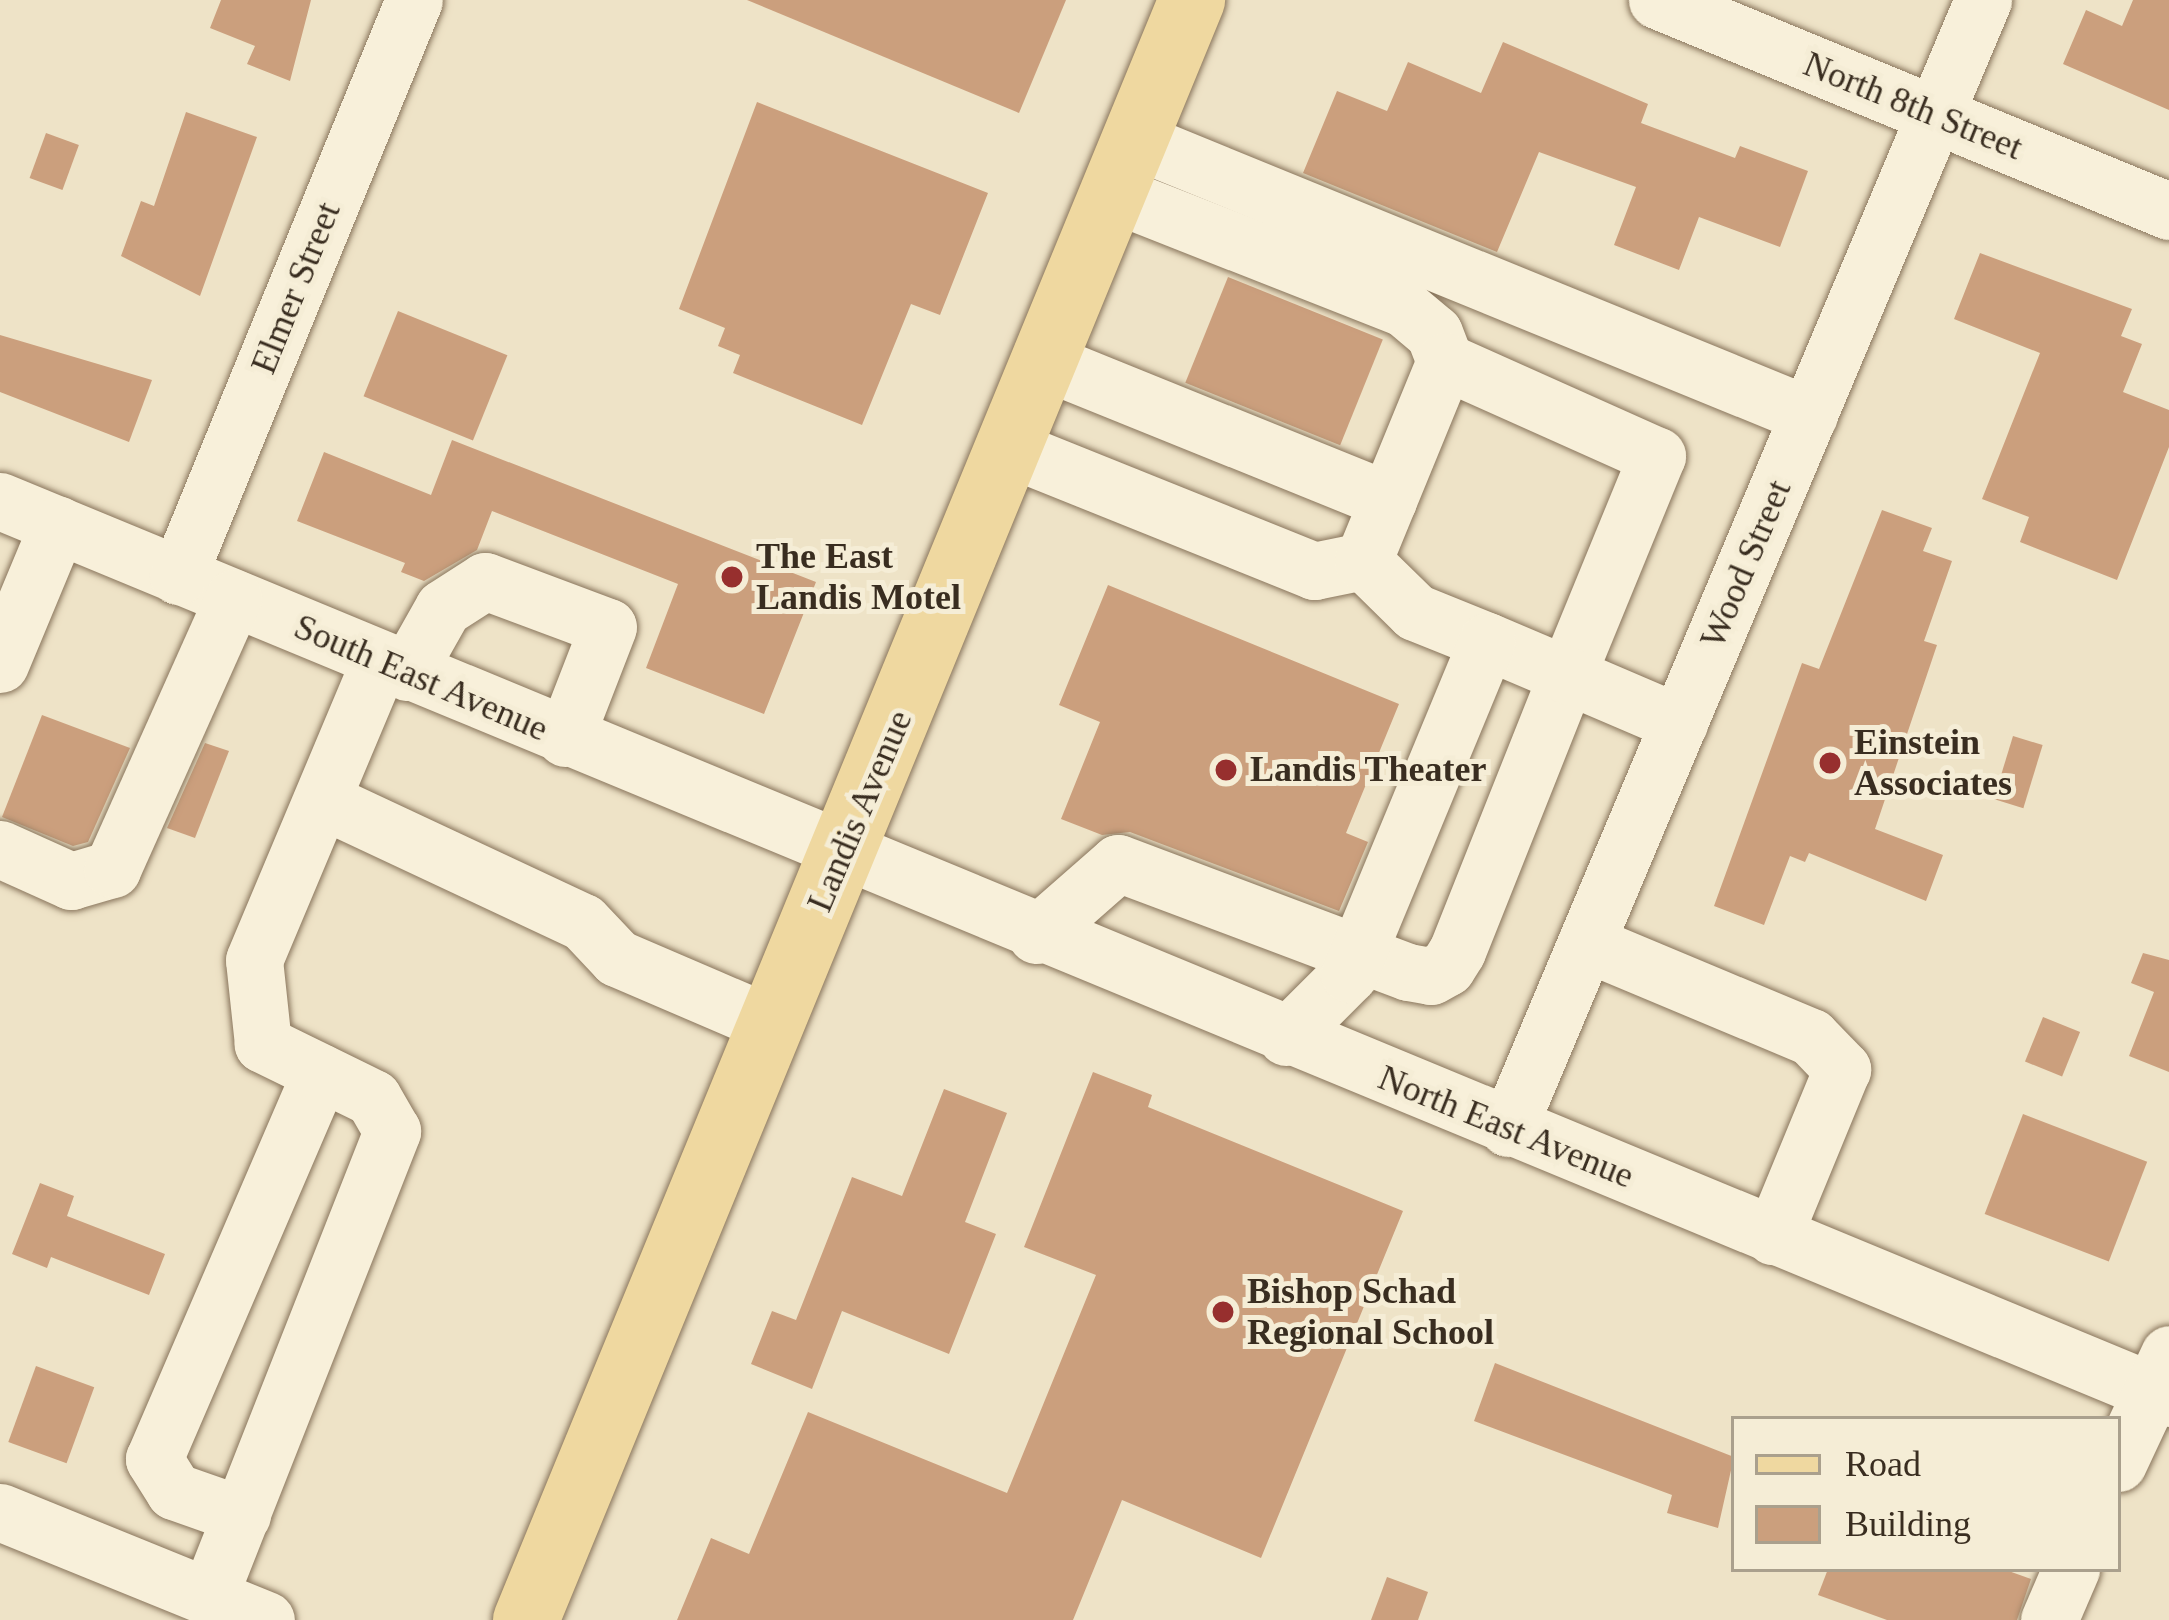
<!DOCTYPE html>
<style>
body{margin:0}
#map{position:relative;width:2169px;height:1620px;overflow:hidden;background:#eee3c7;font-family:"Times New Roman",serif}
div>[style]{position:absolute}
.building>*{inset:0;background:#cb9f7d;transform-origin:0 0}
.roads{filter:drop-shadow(0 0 3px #89755c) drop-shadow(0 0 3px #89755c)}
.minor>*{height:57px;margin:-28.5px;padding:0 28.5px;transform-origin:28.5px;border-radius:28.5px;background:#f8f0da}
.major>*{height:66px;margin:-33px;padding:0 33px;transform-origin:33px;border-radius:33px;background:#efd8a0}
.dots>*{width:33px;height:33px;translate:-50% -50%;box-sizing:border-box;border:6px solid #f5edd6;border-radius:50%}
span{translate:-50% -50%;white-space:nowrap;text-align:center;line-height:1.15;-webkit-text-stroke:10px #f5edd6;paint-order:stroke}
.street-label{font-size:36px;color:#392d20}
.poi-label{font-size:36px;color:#392d20;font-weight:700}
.left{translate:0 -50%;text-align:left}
.legend{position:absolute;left:1731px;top:1416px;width:390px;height:156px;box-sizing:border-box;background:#f5edd6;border:3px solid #aaa08d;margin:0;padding:15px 21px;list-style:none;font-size:36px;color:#392d20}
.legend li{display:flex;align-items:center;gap:24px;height:60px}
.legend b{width:60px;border:3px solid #aaa08d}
</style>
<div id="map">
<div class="building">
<i style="clip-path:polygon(221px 0,311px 0,290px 81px,247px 64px,255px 46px,210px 28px)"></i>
<i style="clip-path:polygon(747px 0,1066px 0,1019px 113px)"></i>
<i style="clip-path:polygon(2133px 0,2169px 0,2169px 110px,2063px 64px,2086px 10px,2122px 26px)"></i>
<i style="clip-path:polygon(1503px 42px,1648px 104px,1641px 123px,1735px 158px,1740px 146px,1808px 171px,1780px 247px,1699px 217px,1679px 270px,1614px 245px,1636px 187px,1539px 152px,1497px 252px,1303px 173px,1337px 91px,1387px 111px,1408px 62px,1481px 93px)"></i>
<i style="clip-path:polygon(757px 102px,988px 193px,940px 315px,911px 304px,862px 425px,733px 373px,740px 355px,718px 346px,725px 328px,679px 309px)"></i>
<i style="clip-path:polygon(186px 112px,257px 137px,200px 296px,121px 256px,141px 201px,154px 206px)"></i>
<i style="left:46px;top:133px;width:35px;height:48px;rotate:20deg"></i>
<i style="clip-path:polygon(1980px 253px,2132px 309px,2121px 336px,2142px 344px,2123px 392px,2169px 410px,2169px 447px,2117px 580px,2020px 542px,2029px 517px,1982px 499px,2040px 353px,1954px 319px)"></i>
<i style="left:1228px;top:277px;width:167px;height:114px;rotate:22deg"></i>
<i style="left:398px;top:311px;width:118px;height:92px;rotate:22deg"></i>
<i style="clip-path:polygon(0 335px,152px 380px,129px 442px,0 392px)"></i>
<i style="clip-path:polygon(452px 440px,816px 582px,764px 714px,646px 668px,678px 584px,492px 511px,477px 550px,424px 581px,401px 572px,405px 563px,297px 521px,324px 452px,431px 495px)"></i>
<i style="clip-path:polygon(1882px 510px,1932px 528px,1923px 551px,1952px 561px,1924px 641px,1937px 645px,1875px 829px,1943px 855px,1926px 901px,1809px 853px,1805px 862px,1790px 856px,1764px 925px,1714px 906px,1802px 663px,1819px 669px)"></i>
<i style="clip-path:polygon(1108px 585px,1399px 704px,1346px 833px,1368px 842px,1339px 911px,1130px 832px,1102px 835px,1061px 819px,1100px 722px,1059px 705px)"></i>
<i style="clip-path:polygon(42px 715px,130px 748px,88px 842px,73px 846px,2px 817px)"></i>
<i style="left:2013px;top:736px;width:31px;height:66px;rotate:17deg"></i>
<i style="clip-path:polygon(205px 743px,229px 751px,195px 838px,167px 828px)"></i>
<i style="clip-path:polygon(2143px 953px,2169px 960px,2169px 1072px,2129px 1056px,2154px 992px,2131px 983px)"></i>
<i style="left:2043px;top:1017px;width:40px;height:48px;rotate:22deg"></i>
<i style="clip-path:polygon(1093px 1072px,1152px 1095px,1148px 1107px,1403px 1211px,1261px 1558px,1122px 1500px,1073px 1620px,677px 1620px,711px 1538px,749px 1554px,808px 1412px,1007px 1493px,1096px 1275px,1024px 1247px)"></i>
<i style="clip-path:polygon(944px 1089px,1007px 1113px,965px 1222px,996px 1234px,949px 1354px,842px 1311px,812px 1389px,751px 1364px,772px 1311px,796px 1320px,852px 1177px,902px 1196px)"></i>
<i style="left:2023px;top:1114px;width:133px;height:107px;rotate:21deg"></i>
<i style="clip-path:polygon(40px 1183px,74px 1196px,67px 1216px,165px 1254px,149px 1295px,51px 1257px,47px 1268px,12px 1254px)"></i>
<i style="clip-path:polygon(1495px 1363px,1734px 1457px,1718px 1528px,1667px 1513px,1672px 1495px,1474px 1421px)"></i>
<i style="left:36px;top:1366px;width:62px;height:81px;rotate:20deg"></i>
<i style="clip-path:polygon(1828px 1569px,2003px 1569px,2031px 1579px,2017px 1620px,1887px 1620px,1818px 1595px)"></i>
<i style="clip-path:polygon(1387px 1577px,1428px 1592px,1418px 1620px,1371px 1620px)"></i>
</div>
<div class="roads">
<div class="minor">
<i style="left:1657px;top:0;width:554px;rotate:22.4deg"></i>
<i style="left:1135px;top:140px;width:728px;rotate:22.2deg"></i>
<i style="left:1114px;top:194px;width:312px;rotate:21.5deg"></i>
<i style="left:1404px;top:308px;width:39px;rotate:40deg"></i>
<i style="left:1434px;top:333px;width:30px;rotate:69deg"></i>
<i style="left:1046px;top:362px;width:369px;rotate:22deg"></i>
<i style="left:1011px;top:449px;width:327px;rotate:21.9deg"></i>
<i style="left:1314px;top:571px;width:50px;rotate:-11.5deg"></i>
<i style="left:0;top:501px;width:2347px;rotate:22.47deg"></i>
<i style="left:178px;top:576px;width:622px;rotate:-67.72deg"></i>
<i style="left:0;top:664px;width:151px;rotate:-67.4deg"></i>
<i style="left:407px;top:672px;width:73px;rotate:-60.6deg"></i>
<i style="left:443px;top:608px;width:50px;rotate:-32.7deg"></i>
<i style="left:485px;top:581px;width:131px;rotate:20.5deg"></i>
<i style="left:608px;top:627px;width:119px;rotate:111.2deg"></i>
<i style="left:322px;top:800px;width:288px;rotate:25.1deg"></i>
<i style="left:583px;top:922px;width:50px;rotate:46.6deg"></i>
<i style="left:617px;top:958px;width:168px;rotate:23.2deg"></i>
<i style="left:0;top:849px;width:78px;rotate:24.3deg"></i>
<i style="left:71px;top:881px;width:43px;rotate:-16.3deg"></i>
<i style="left:112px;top:869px;width:297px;rotate:-65.9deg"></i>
<i style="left:1036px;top:935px;width:109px;rotate:-41.3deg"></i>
<i style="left:1118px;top:863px;width:310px;rotate:20.6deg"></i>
<i style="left:1408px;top:972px;width:23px;rotate:10deg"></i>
<i style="left:1431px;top:976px;width:18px;rotate:-29deg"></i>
<i style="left:1447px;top:967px;width:19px;rotate:-58deg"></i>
<i style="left:1457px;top:951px;width:297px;rotate:-68.3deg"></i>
<i style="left:1567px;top:675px;width:237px;rotate:-67.7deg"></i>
<i style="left:1657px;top:456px;width:232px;rotate:-155.9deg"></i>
<i style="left:1445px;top:361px;width:216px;rotate:112.3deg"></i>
<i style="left:1363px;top:561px;width:73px;rotate:44.4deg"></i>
<i style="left:1415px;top:612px;width:78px;rotate:21.9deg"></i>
<i style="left:1487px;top:641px;width:87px;rotate:23deg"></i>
<i style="left:1567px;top:675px;width:122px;rotate:23.2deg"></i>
<i style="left:1586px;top:943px;width:244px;rotate:22.7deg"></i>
<i style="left:1811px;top:1037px;width:45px;rotate:45.9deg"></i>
<i style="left:1842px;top:1069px;width:181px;rotate:112.4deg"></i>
<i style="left:1286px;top:1037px;width:89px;rotate:-45deg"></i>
<i style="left:1349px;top:974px;width:360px;rotate:-67.5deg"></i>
<i style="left:1508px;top:1128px;width:1224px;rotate:-67.16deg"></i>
<i style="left:2118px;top:1463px;width:120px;rotate:-64.9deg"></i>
<i style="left:0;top:1512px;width:287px;rotate:22.1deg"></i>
<i style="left:242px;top:1515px;width:72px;rotate:-160.6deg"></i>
<i style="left:174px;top:1491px;width:38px;rotate:-122deg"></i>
<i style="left:154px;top:1459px;width:421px;rotate:-66.7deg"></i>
<i style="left:209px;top:1596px;width:500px;rotate:-68.5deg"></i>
<i style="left:392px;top:1131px;width:38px;rotate:-120deg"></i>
<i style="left:373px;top:1098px;width:123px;rotate:-153.9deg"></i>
<i style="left:263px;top:1044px;width:84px;rotate:-96.1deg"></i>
<i style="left:254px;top:960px;width:325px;rotate:-67.2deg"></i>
<i style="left:2049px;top:1620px;width:56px;rotate:-66.7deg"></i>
</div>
<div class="major">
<i style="left:526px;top:1620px;width:1752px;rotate:-67.65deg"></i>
</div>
</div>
<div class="dots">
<i style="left:732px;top:577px;background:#972f2e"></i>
<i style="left:1830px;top:763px;background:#972f2e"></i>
<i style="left:1226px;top:770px;background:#972f2e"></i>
<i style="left:1223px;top:1312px;background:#972f2e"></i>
</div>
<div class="street-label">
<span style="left:1913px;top:106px;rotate:22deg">North 8th Street</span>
<span style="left:296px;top:288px;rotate:-68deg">Elmer Street</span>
<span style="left:1746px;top:564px;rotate:-67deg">Wood Street</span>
<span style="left:421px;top:678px;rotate:23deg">South East Avenue</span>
<span style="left:860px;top:811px;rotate:-67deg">Landis Avenue</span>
<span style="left:1506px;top:1127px;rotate:22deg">North East Avenue</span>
</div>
<div class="poi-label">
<span class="left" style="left:756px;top:577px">The East<br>Landis Motel</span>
<span class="left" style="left:1854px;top:763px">Einstein<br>Associates</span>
<span class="left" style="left:1250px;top:770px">Landis Theater</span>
<span class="left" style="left:1247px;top:1312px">Bishop Schad<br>Regional School</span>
</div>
<ul class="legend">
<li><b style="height:15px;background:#efd8a0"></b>Road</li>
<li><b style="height:33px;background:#cb9f7d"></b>Building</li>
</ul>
</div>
